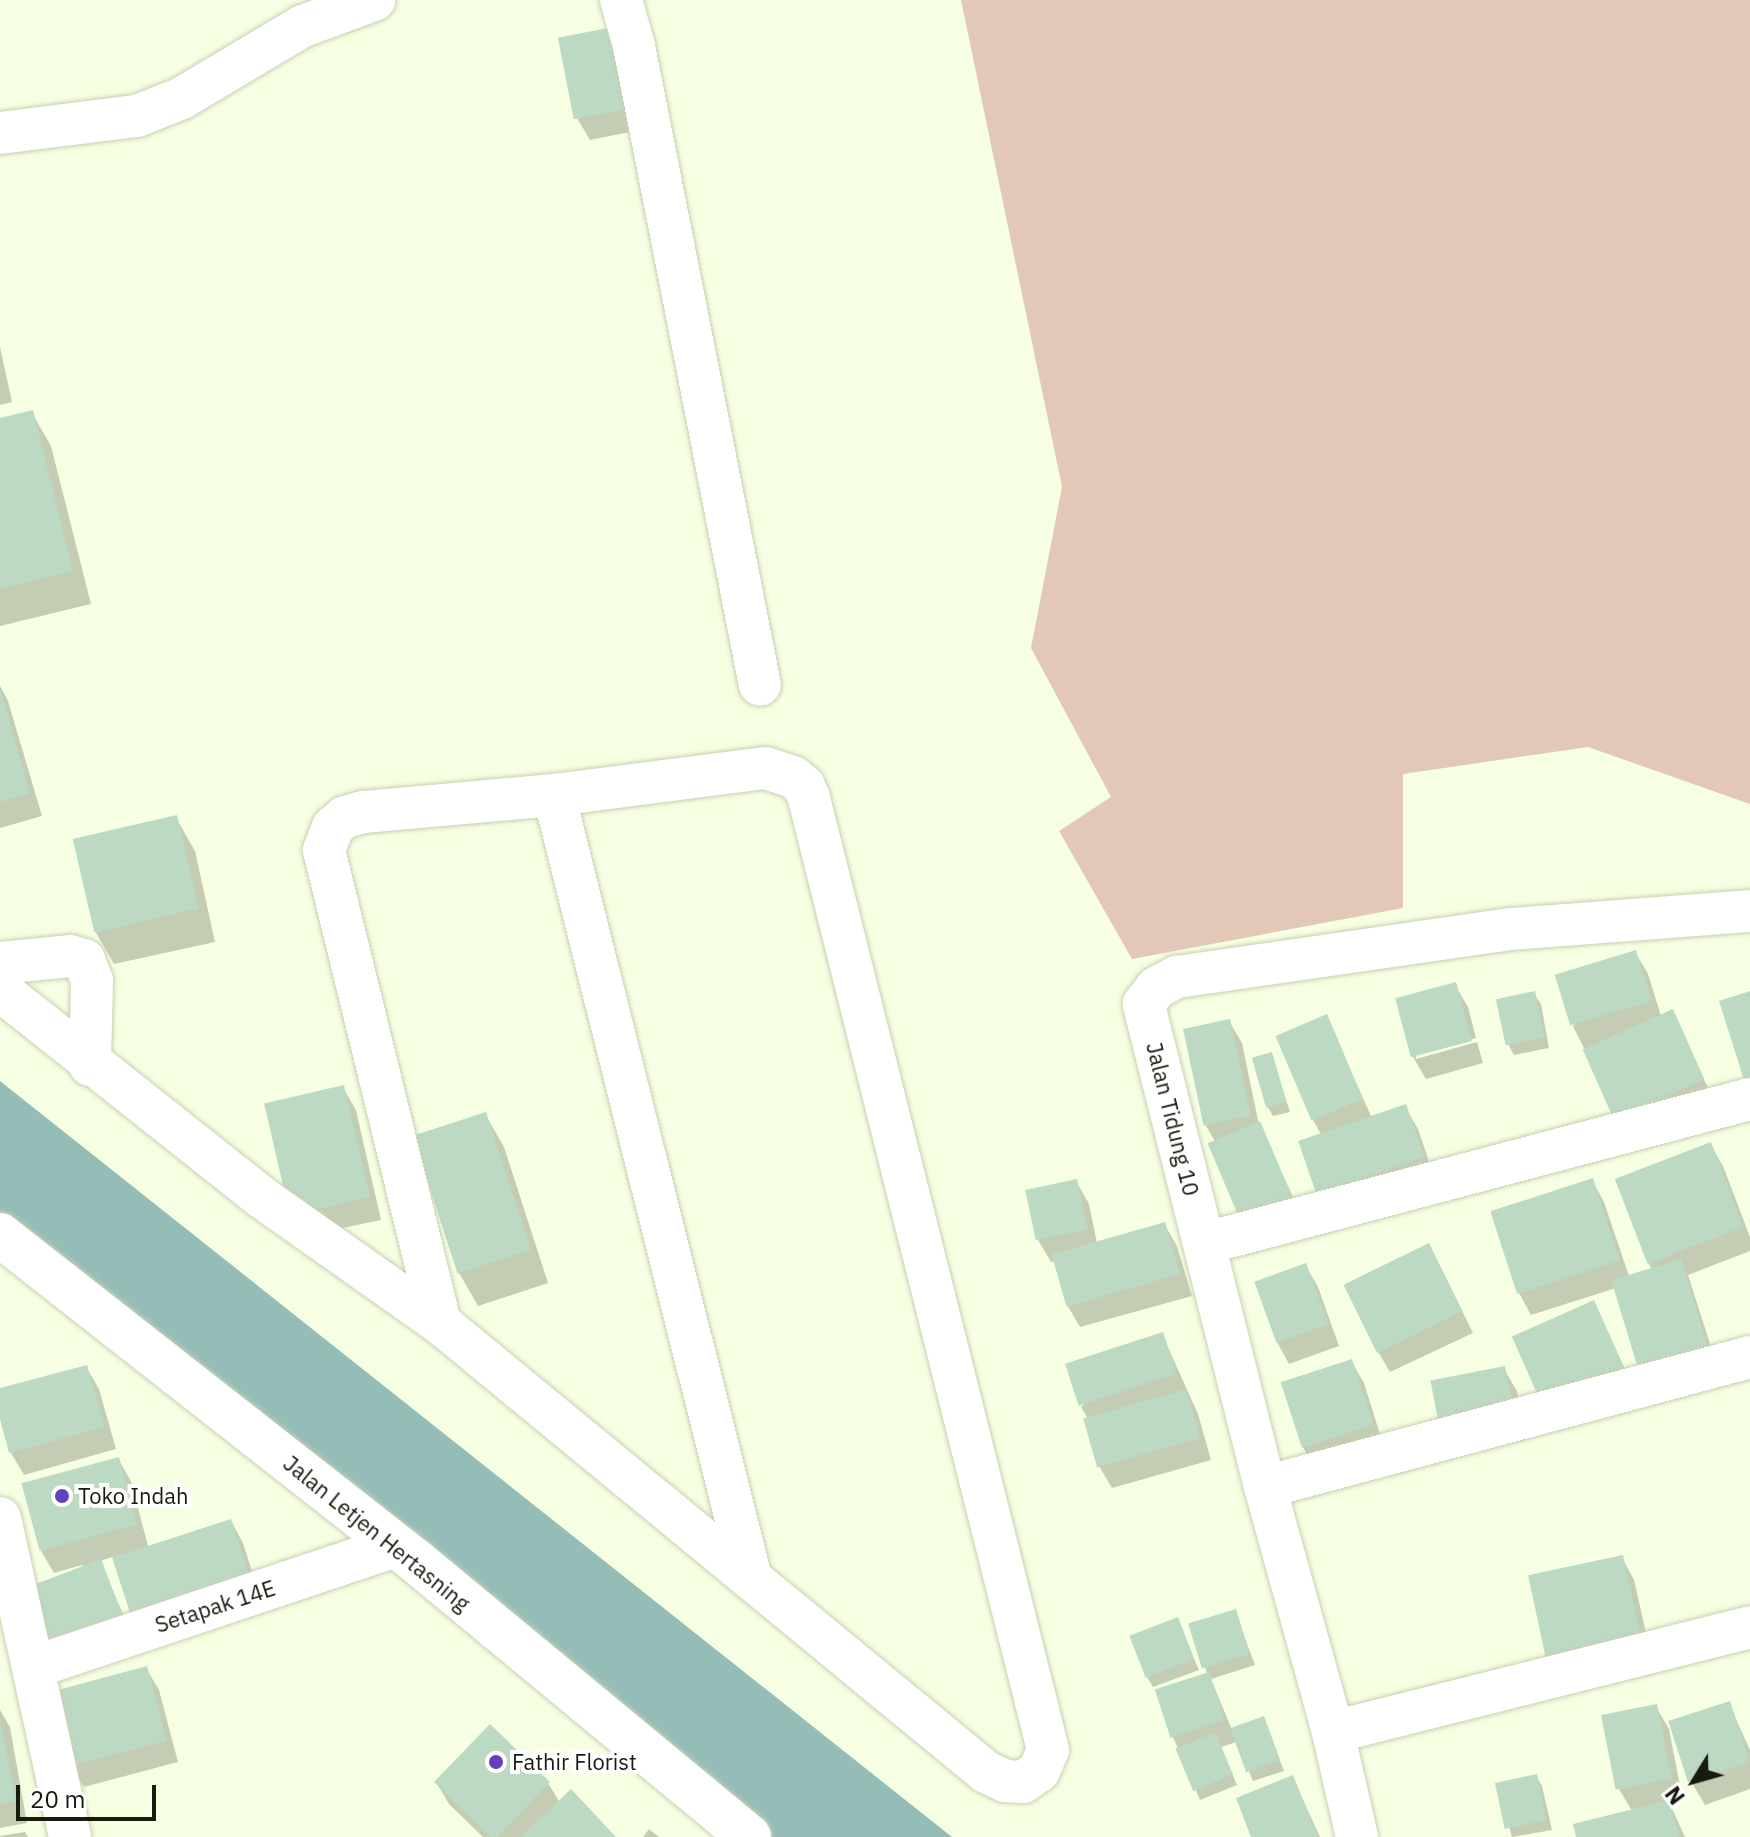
<!DOCTYPE html>
<style>
body{margin:0}
#map{position:relative;width:1750px;height:1837px;overflow:hidden;background:#f6ffe1;font-family:"IBM Plex Sans",sans-serif}
div>[style]{position:absolute}
.green>*{inset:0;background:#e3c8b8}
.water>*{inset:0;background:#95bdb8}
.shadow>*{inset:0;background:#0003}
.building>*{inset:0;background:#bcd9c4;transform-origin:0 0}
.roads{filter:drop-shadow(0 0 2px #c8d0b4) drop-shadow(0 0 2px #c8d0b4)}
.minor>*{height:42px;margin:-21px;padding:0 21px;transform-origin:21px;border-radius:21px;background:#fff}
.tertiary>*{height:44px;margin:-22px;padding:0 22px;transform-origin:22px;border-radius:22px;background:#fff}
.dots>*{width:22px;height:22px;translate:-50% -50%;box-sizing:border-box;border:4px solid #fff;border-radius:50%}
span{translate:-50% -50%;white-space:nowrap;text-align:center;line-height:1.15;-webkit-text-stroke:8px #fff;paint-order:stroke}
.street-label{font-size:22px;color:#171a0f}
.poi-label{font-size:22px;color:#171a0f}
.left{translate:0 -50%;text-align:left}
.north{position:absolute;left:1654px;top:1741px;width:80px;height:80px;-webkit-text-stroke:6px #fff;paint-order:stroke;rotate:233deg;font-size:22px;font-weight:700;line-height:32px;text-align:center;color:#171a0f}
.north::after{content:'';display:block;margin:auto;width:28px;height:36px;background:#171a0f;clip-path:polygon(50% 0,100% 100%,50% 72%,0 100%)}
.scale{position:absolute;left:16px;top:1785px;width:140px;height:36px;box-sizing:border-box;border:4px solid #171a0f;border-top:0;padding-left:10px;font-size:24px;line-height:28px;white-space:nowrap;color:#171a0f;-webkit-text-stroke:6px #fff;paint-order:stroke}
</style>
<div id="map">
<div class="green">
<i style="clip-path:polygon(961px 0,1750px 0,1750px 804px,1588px 747px,1403px 774px,1403px 908px,1132px 959px,1059px 831px,1111px 797px,1031px 648px,1062px 487px)"></i>
</div>
<div class="water">
<i style="clip-path:polygon(0 1081px,952px 1837px,766px 1837px,0 1225px)"></i>
</div>
<div class="shadow">
<i style="clip-path:polygon(607px 31px,620px 53px,635px 131px,590px 140px,577px 118px)"></i>
<i style="clip-path:polygon(0 347px,12px 402px,0 405px)"></i>
<i style="clip-path:polygon(32px 413px,51px 446px,91px 604px,0 626px,0 420px)"></i>
<i style="clip-path:polygon(0 686px,8px 701px,42px 816px,0 828px)"></i>
<i style="clip-path:polygon(176px 818px,195px 851px,215px 942px,114px 964px,95px 931px)"></i>
<i style="clip-path:polygon(1635px 952px,1648px 974px,1661px 1016px,1672px 1011px,1715px 1103px,1629px 1140px,1573px 1026px)"></i>
<i style="clip-path:polygon(1455px 985px,1468px 1007px,1476px 1038px,1416px 1055px,1416px 1059px,1477px 1042px,1483px 1063px,1426px 1079px,1413px 1057px)"></i>
<i style="clip-path:polygon(1534px 994px,1541px 1004px,1549px 1048px,1514px 1055px,1508px 1044px)"></i>
<i style="clip-path:polygon(1326px 1017px,1372px 1118px,1405px 1107px,1418px 1129px,1435px 1179px,1332px 1215px,1322px 1136px,1313px 1120px)"></i>
<i style="clip-path:polygon(1229px 1021px,1242px 1043px,1259px 1125px,1304px 1220px,1216px 1143px,1206px 1126px,1186px 1031px)"></i>
<i style="clip-path:polygon(1271px 1054px,1290px 1112px,1273px 1116px,1267px 1106px)"></i>
<i style="clip-path:polygon(343px 1088px,356px 1110px,381px 1220px,304px 1236px)"></i>
<i style="clip-path:polygon(485px 1114px,504px 1147px,548px 1283px,478px 1306px,459px 1273px)"></i>
<i style="clip-path:polygon(1710px 1144px,1723px 1166px,1750px 1237px,1750px 1251px,1688px 1275px,1719px 1372px,1616px 1288px,1531px 1315px,1519px 1293px,1592px 1180px,1604px 1202px,1629px 1276px,1652px 1269px,1648px 1263px)"></i>
<i style="clip-path:polygon(1076px 1181px,1089px 1204px,1097px 1243px,1164px 1224px,1177px 1246px,1192px 1296px,1080px 1327px,1067px 1305px,1055px 1261px,1051px 1262px,1038px 1240px,1027px 1192px)"></i>
<i style="clip-path:polygon(1305px 1265px,1318px 1287px,1339px 1346px,1289px 1364px,1277px 1342px,1256px 1282px)"></i>
<i style="clip-path:polygon(1441px 1268px,1473px 1333px,1390px 1372px,1377px 1350px)"></i>
<i style="clip-path:polygon(1594px 1303px,1638px 1397px,1559px 1431px,1546px 1409px)"></i>
<i style="clip-path:polygon(1162px 1334px,1198px 1414px,1211px 1460px,1112px 1488px,1099px 1466px,1088px 1419px,1081px 1407px)"></i>
<i style="clip-path:polygon(1351px 1361px,1364px 1383px,1384px 1447px,1315px 1469px,1303px 1447px)"></i>
<i style="clip-path:polygon(86px 1367px,99px 1389px,116px 1449px,24px 1475px,11px 1453px,0 1411px,0 1391px)"></i>
<i style="clip-path:polygon(1504px 1369px,1517px 1391px,1526px 1440px,1455px 1453px)"></i>
<i style="clip-path:polygon(118px 1459px,131px 1481px,148px 1546px,231px 1521px,243px 1543px,261px 1600px,113px 1557px,99px 1561px,134px 1638px,82px 1565px,54px 1573px,41px 1551px)"></i>
<i style="clip-path:polygon(1622px 1558px,1634px 1580px,1655px 1672px,1563px 1692px)"></i>
<i style="clip-path:polygon(1235px 1612px,1255px 1665px,1211px 1679px,1232px 1730px,1264px 1719px,1284px 1771px,1253px 1781px,1237px 1742px,1221px 1747px,1237px 1785px,1200px 1800px,1173px 1737px,1208px 1675px,1205px 1668px)"></i>
<i style="clip-path:polygon(1177px 1619px,1199px 1670px,1153px 1687px,1147px 1677px)"></i>
<i style="clip-path:polygon(146px 1668px,159px 1690px,178px 1762px,84px 1787px,71px 1765px)"></i>
<i style="clip-path:polygon(1729px 1704px,1750px 1750px,1750px 1789px,1705px 1805px,1692px 1783px,1672px 1724px)"></i>
<i style="clip-path:polygon(1656px 1707px,1669px 1729px,1683px 1801px,1670px 1804px,1685px 1837px,1578px 1837px,1632px 1811px,1619px 1789px)"></i>
<i style="clip-path:polygon(0 1710px,10px 1727px,27px 1823px,0 1828px)"></i>
<i style="clip-path:polygon(1536px 1776px,1542px 1786px,1552px 1830px,1512px 1837px,1497px 1784px)"></i>
<i style="clip-path:polygon(1293px 1778px,1320px 1837px,1253px 1837px)"></i>
<i style="clip-path:polygon(436px 1782px,548px 1783px,560px 1803px,613px 1837px,483px 1837px,449px 1804px)"></i>
<i style="clip-path:polygon(649px 1829px,659px 1837px,643px 1837px)"></i>
<i style="clip-path:polygon(25px 1832px,28px 1837px,0 1837px,0 1836px)"></i>
</div>
<div class="building">
<i style="left:608px;top:28px;width:83px;height:51px;rotate:79deg"></i>
<i style="clip-path:polygon(33px 410px,73px 571px,0 589px,0 418px)"></i>
<i style="clip-path:polygon(1px 691px,30px 793px,0 802px,0 692px)"></i>
<i style="left:177px;top:815px;width:96px;height:107px;rotate:77deg"></i>
<i style="left:1636px;top:950px;width:53px;height:85px;rotate:73deg"></i>
<i style="left:1456px;top:982px;width:61px;height:63px;rotate:75deg"></i>
<i style="left:1535px;top:991px;width:47px;height:40px;rotate:78deg"></i>
<i style="clip-path:polygon(1750px 991px,1750px 1079px,1744px 1080px,1719px 1001px)"></i>
<i style="left:1673px;top:1009px;width:77px;height:99px;rotate:66deg"></i>
<i style="left:1327px;top:1014px;width:92px;height:56px;rotate:67deg"></i>
<i style="left:1230px;top:1019px;width:99px;height:48px;rotate:78deg"></i>
<i style="left:1272px;top:1052px;width:52px;height:21px;rotate:74deg"></i>
<i style="left:344px;top:1085px;width:115px;height:82px;rotate:77deg"></i>
<i style="left:1406px;top:1104px;width:56px;height:114px;rotate:71deg"></i>
<i style="left:486px;top:1112px;width:145px;height:77px;rotate:72deg"></i>
<i style="left:1260px;top:1121px;width:84px;height:57px;rotate:67deg"></i>
<i style="left:1711px;top:1142px;width:91px;height:103px;rotate:69deg"></i>
<i style="left:1593px;top:1178px;width:87px;height:108px;rotate:72deg"></i>
<i style="left:1077px;top:1179px;width:51px;height:53px;rotate:78deg"></i>
<i style="left:1165px;top:1222px;width:54px;height:118px;rotate:74deg"></i>
<i style="left:1429px;top:1243px;width:76px;height:95px;rotate:64deg"></i>
<i style="left:1681px;top:1259px;width:95px;height:73px;rotate:73deg"></i>
<i style="left:1306px;top:1263px;width:65px;height:55px;rotate:70deg"></i>
<i style="left:1594px;top:1300px;width:81px;height:90px;rotate:66deg"></i>
<i style="left:1163px;top:1332px;width:44px;height:103px;rotate:72deg"></i>
<i style="left:1352px;top:1359px;width:69px;height:75px;rotate:72deg"></i>
<i style="clip-path:polygon(87px 1365px,105px 1427px,9px 1453px,0 1419px,0 1388px)"></i>
<i style="left:1505px;top:1366px;width:53px;height:76px;rotate:79deg"></i>
<i style="left:1186px;top:1389px;width:51px;height:107px;rotate:74deg"></i>
<i style="left:119px;top:1457px;width:70px;height:101px;rotate:75deg"></i>
<i style="left:231px;top:1519px;width:62px;height:125px;rotate:72deg"></i>
<i style="left:1623px;top:1555px;width:97px;height:97px;rotate:78deg"></i>
<i style="left:101px;top:1559px;width:61px;height:80px;rotate:69deg"></i>
<i style="left:1236px;top:1609px;width:47px;height:50px;rotate:73deg"></i>
<i style="left:1178px;top:1617px;width:45px;height:52px;rotate:69deg"></i>
<i style="left:147px;top:1666px;width:77px;height:102px;rotate:75deg"></i>
<i style="left:1209px;top:1672px;width:51px;height:57px;rotate:72deg"></i>
<i style="left:1730px;top:1701px;width:64px;height:65px;rotate:72deg"></i>
<i style="left:1657px;top:1704px;width:76px;height:57px;rotate:79deg"></i>
<i style="left:1264px;top:1716px;width:47px;height:36px;rotate:70deg"></i>
<i style="clip-path:polygon(0 1721px,16px 1801px,0 1804px)"></i>
<i style="clip-path:polygon(490px 1724px,550px 1782px,497px 1837px,491px 1837px,434px 1782px)"></i>
<i style="left:1215px;top:1732px;width:46px;height:43px;rotate:67deg"></i>
<i style="left:1537px;top:1774px;width:47px;height:43px;rotate:78deg"></i>
<i style="clip-path:polygon(1293px 1775px,1318px 1837px,1251px 1837px,1236px 1798px)"></i>
<i style="clip-path:polygon(571px 1789px,616px 1837px,521px 1837px)"></i>
<i style="clip-path:polygon(1670px 1800px,1679px 1837px,1576px 1837px,1573px 1824px)"></i>
</div>
<div class="roads">
<div class="minor">
<i style="left:621px;top:0;width:48px;rotate:74.2deg"></i>
<i style="left:634px;top:46px;width:651px;rotate:78.85deg"></i>
<i style="left:0;top:133px;width:138px;rotate:-7.1deg"></i>
<i style="left:137px;top:116px;width:48px;rotate:-21.8deg"></i>
<i style="left:182px;top:98px;width:141px;rotate:-30.8deg"></i>
<i style="left:303px;top:26px;width:76px;rotate:-20.1deg"></i>
<i style="left:554px;top:795px;width:808px;rotate:75.89deg"></i>
<i style="left:0;top:963px;width:70px;rotate:-5.7deg"></i>
<i style="left:70px;top:956px;width:15px;rotate:16deg"></i>
<i style="left:84px;top:960px;width:22px;rotate:69deg"></i>
<i style="left:92px;top:981px;width:84px;rotate:91.4deg"></i>
<i style="left:0;top:990px;width:337px;rotate:38.4deg"></i>
<i style="left:264px;top:1199px;width:215px;rotate:35.2deg"></i>
<i style="left:440px;top:1323px;width:707px;rotate:39.43deg"></i>
<i style="left:986px;top:1772px;width:21px;rotate:25deg"></i>
<i style="left:1005px;top:1781px;width:18px;rotate:3deg"></i>
<i style="left:1023px;top:1782px;width:19px;rotate:-35deg"></i>
<i style="left:1039px;top:1771px;width:23px;rotate:-67deg"></i>
<i style="left:1048px;top:1750px;width:49px;rotate:-104deg"></i>
<i style="left:1036px;top:1702px;width:932px;rotate:-104.1deg"></i>
<i style="left:809px;top:798px;width:13px;rotate:-113deg"></i>
<i style="left:804px;top:786px;width:14px;rotate:-141deg"></i>
<i style="left:793px;top:777px;width:29px;rotate:-162deg"></i>
<i style="left:765px;top:768px;width:213px;rotate:172.7deg"></i>
<i style="left:554px;top:795px;width:192px;rotate:174.9deg"></i>
<i style="left:363px;top:812px;width:19px;rotate:164deg"></i>
<i style="left:345px;top:817px;width:16px;rotate:140deg"></i>
<i style="left:333px;top:827px;width:25px;rotate:111deg"></i>
<i style="left:324px;top:850px;width:487px;rotate:76.2deg"></i>
<i style="left:1206px;top:1243px;width:563px;rotate:-14.83deg"></i>
<i style="left:1265px;top:1487px;width:502px;rotate:-15deg"></i>
<i style="left:0;top:1518px;width:327px;rotate:77.6deg"></i>
<i style="left:34px;top:1667px;width:382px;rotate:-18.5deg"></i>
<i style="left:1333px;top:1732px;width:430px;rotate:-14.1deg"></i>
<i style="left:1357px;top:1837px;width:108px;rotate:-102.9deg"></i>
<i style="left:1333px;top:1732px;width:254px;rotate:-105.5deg"></i>
<i style="left:1265px;top:1487px;width:498px;rotate:-104.1deg"></i>
<i style="left:1144px;top:1004px;width:20px;rotate:-53deg"></i>
<i style="left:1156px;top:988px;width:24px;rotate:-28deg"></i>
<i style="left:1177px;top:977px;width:337px;rotate:-8.2deg"></i>
<i style="left:1511px;top:929px;width:240px;rotate:-4.3deg"></i>
</div>
<div class="tertiary">
<i style="left:0;top:1235px;width:530px;rotate:38.1deg"></i>
<i style="left:417px;top:1562px;width:431px;rotate:39.6deg"></i>
</div>
</div>
<div class="dots">
<i style="left:62px;top:1496px;background:#6241ba"></i>
<i style="left:496px;top:1762px;background:#6241ba"></i>
</div>
<div class="street-label">
<span style="left:1173px;top:1119px;rotate:76deg">Jalan Tidung 10</span>
<span style="left:377px;top:1533px;rotate:39deg">Jalan Letjen Hertasning</span>
<span style="left:215px;top:1606px;rotate:-18deg">Setapak 14E</span>
</div>
<div class="poi-label">
<span class="left" style="left:78px;top:1496px">Toko Indah</span>
<span class="left" style="left:512px;top:1762px">Fathir Florist</span>
</div>
<div class="north">N</div>
<div class="scale">20 m</div>
</div>
